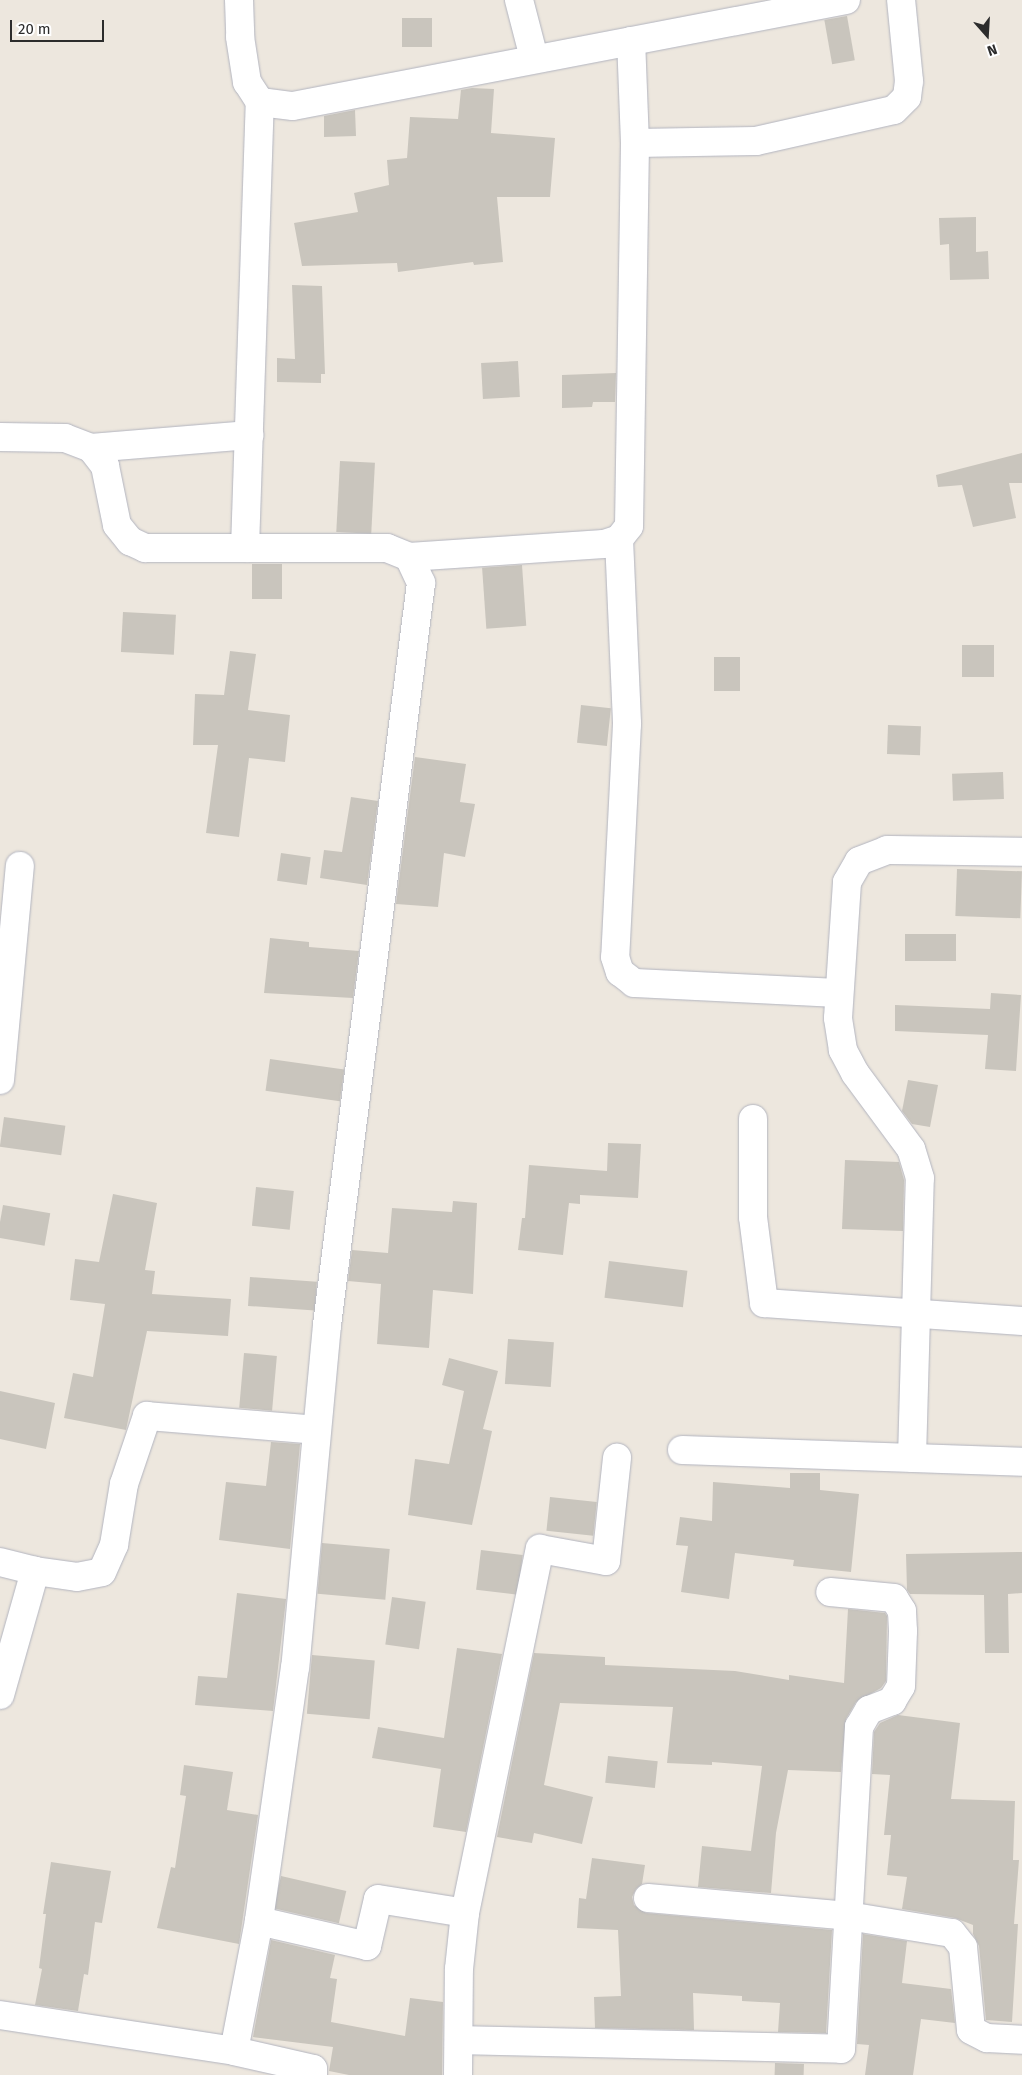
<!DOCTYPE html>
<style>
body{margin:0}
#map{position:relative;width:1022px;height:2075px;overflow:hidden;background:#ede7de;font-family:"Fira Sans",sans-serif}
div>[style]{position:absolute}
.building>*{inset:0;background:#c9c5bd;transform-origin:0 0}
.roads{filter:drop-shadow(0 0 1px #b2b4bf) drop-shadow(0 0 1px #b2b4bf)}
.minor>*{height:28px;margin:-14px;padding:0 14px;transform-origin:14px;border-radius:14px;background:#fff}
span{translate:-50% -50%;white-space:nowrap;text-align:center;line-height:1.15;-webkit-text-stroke:4.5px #fff;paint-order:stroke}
.north{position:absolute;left:962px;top:10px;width:50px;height:50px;-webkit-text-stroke:4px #fff;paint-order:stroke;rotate:161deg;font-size:14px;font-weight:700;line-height:20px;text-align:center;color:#2c2c2c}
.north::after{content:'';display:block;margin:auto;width:18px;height:22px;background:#2c2c2c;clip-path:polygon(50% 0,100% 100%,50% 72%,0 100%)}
.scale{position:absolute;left:10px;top:20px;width:94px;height:22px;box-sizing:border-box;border:2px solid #2c2c2c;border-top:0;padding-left:6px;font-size:15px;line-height:18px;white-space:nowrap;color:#2c2c2c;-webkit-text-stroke:4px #fff;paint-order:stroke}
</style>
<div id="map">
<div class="building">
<i style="left:847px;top:16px;width:45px;height:23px;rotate:80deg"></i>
<i style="left:402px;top:18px;width:30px;height:29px"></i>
<i style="clip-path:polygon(472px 88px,494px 89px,491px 133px,555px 138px,550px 197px,497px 197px,503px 262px,474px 265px,473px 262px,398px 272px,397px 263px,302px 266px,294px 223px,358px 212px,354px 193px,389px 185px,387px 160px,407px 158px,410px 117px,458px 119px,461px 90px)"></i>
<i style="clip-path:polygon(355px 110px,356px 136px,324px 137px,324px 116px)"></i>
<i style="clip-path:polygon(976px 217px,976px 252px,988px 251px,989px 279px,950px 280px,949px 244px,940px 245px,939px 218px)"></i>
<i style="clip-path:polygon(292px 285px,322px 286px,325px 374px,321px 374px,321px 383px,277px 382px,277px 358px,295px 359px)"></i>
<i style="left:518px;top:361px;width:36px;height:37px;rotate:87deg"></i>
<i style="clip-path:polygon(616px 373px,615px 402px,593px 402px,592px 407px,562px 408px,562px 375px)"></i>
<i style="clip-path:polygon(1022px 453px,1022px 483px,1009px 483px,1016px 518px,973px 527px,962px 485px,938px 487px,936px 475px)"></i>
<i style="left:340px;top:461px;width:35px;height:71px;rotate:3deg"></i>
<i style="left:252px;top:564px;width:30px;height:35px"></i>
<i style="left:522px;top:565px;width:61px;height:40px;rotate:86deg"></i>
<i style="left:123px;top:612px;width:53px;height:40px;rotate:3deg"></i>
<i style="left:962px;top:645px;width:32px;height:32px"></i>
<i style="clip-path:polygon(230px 651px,256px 654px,248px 710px,290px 715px,285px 762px,249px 758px,239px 837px,206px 833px,218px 745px,193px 745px,195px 694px,224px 695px)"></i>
<i style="left:714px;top:657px;width:26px;height:34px"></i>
<i style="left:581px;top:705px;width:30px;height:38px;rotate:6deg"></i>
<i style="left:888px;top:725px;width:33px;height:29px;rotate:2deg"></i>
<i style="clip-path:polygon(415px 757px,466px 764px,460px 802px,475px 804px,465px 857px,444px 853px,438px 907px,396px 904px)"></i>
<i style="left:1003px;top:772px;width:27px;height:51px;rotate:88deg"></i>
<i style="clip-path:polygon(351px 797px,378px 801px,367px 885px,320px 878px,324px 850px,342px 852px)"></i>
<i style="left:281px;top:853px;width:30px;height:28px;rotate:8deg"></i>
<i style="left:957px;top:869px;width:65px;height:47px;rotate:2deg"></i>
<i style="left:905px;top:934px;width:51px;height:27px"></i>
<i style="clip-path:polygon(270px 938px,309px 942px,309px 947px,359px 951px,353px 998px,264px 993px)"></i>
<i style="clip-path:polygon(991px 993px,1021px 995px,1016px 1071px,985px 1069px,988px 1035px,895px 1031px,895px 1005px,990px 1009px)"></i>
<i style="left:270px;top:1059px;width:75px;height:32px;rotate:8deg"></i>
<i style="clip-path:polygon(908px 1080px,938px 1085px,930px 1127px,912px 1124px,902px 1111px)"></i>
<i style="left:4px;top:1117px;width:62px;height:30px;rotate:8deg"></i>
<i style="clip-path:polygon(608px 1143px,641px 1144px,638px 1198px,580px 1195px,580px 1204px,569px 1203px,563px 1255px,518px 1250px,522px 1218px,525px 1218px,529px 1165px,607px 1171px)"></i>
<i style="clip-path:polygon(845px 1160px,899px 1162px,904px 1180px,903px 1231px,842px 1229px)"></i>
<i style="left:256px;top:1187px;width:38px;height:39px;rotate:6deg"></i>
<i style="clip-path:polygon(113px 1194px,157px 1203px,145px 1270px,155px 1271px,152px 1294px,231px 1299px,228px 1336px,147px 1331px,126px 1430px,64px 1418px,73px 1373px,93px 1377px,105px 1304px,70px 1300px,75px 1259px,99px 1262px)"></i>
<i style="clip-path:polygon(453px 1201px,477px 1203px,473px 1294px,433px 1290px,429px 1348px,377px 1344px,381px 1284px,348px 1281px,352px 1250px,388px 1253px,392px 1208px,452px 1212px)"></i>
<i style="left:3px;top:1205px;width:48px;height:33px;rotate:10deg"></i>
<i style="left:609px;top:1261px;width:79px;height:37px;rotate:7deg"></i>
<i style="left:250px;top:1277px;width:67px;height:29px;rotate:4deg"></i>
<i style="left:508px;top:1339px;width:46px;height:45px;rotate:4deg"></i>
<i style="left:244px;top:1353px;width:33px;height:55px;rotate:5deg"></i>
<i style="clip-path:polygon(449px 1358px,498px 1371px,483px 1429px,492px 1431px,472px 1525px,408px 1515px,415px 1459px,449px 1464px,464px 1391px,442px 1385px)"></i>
<i style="clip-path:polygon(0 1391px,55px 1403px,46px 1449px,0 1439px)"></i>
<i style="clip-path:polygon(271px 1442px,300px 1444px,290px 1549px,219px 1540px,226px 1482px,266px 1486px)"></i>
<i style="clip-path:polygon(790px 1473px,820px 1473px,820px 1490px,859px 1494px,851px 1572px,793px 1566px,794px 1560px,735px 1553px,729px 1599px,681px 1592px,688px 1546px,676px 1545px,680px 1517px,712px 1521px,713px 1482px,790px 1488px)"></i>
<i style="left:550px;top:1497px;width:47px;height:34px;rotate:6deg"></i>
<i style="left:322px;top:1543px;width:68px;height:51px;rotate:5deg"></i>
<i style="left:481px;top:1550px;width:42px;height:40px;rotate:7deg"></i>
<i style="clip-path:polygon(1022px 1552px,1022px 1593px,1008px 1594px,1009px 1653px,985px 1653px,984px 1595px,910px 1594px,907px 1590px,906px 1554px)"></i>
<i style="clip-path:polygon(237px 1593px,286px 1599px,273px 1711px,195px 1705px,198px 1676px,227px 1678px)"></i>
<i style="left:392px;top:1597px;width:34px;height:48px;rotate:8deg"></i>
<i style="clip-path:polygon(848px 1609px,885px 1613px,887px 1616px,886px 1681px,881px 1688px,856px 1702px,846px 1719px,841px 1772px,788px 1770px,776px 1833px,771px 1893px,698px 1887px,702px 1846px,751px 1851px,762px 1766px,712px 1762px,712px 1765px,667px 1763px,673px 1707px,560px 1703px,544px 1785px,593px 1797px,582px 1844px,534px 1833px,532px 1843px,497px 1837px,534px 1653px,605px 1657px,605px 1665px,735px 1671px,789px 1680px,789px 1675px,844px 1683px)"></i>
<i style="clip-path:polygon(457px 1648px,502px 1654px,466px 1832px,433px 1827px,441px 1769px,372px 1758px,378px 1727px,444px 1738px)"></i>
<i style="left:312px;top:1655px;width:63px;height:59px;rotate:5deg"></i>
<i style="clip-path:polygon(898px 1715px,960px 1723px,951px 1799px,1015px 1801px,1013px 1860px,1019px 1860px,1014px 1924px,1018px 1924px,1012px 2022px,986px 2020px,979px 1946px,973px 1934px,973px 1925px,955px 1918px,902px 1909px,907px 1877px,887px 1875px,891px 1835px,884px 1835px,890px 1775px,872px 1774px,874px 1732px,880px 1723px)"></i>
<i style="left:608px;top:1756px;width:50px;height:27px;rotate:6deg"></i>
<i style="clip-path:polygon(184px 1765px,233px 1772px,227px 1810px,258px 1815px,239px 1944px,157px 1928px,171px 1867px,175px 1868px,186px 1796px,180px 1795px)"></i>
<i style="clip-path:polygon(592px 1858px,645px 1865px,642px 1884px,636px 1889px,632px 1897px,634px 1905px,646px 1913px,832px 1930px,826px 2033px,778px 2032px,780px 2003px,742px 2001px,742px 1996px,693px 1993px,694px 2030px,595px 2028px,594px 1997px,621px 1996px,618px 1930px,577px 1928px,579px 1898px,586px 1899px)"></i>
<i style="clip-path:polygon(51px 1862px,111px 1871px,102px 1923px,95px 1922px,88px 1975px,84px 1974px,78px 2011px,35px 2005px,42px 1969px,39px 1968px,46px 1914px,43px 1914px)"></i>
<i style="left:281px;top:1876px;width:67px;height:33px;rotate:13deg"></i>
<i style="clip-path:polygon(863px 1934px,907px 1941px,902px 1983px,951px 1989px,955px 2023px,921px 2019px,913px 2075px,865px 2075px,869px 2045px,857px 2044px)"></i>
<i style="clip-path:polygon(271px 1940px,335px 1955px,330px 1978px,337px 1979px,331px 2022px,405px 2036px,410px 1998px,443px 2002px,442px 2075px,349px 2075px,329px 2071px,333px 2047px,253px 2037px)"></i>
<i style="left:775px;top:2063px;width:29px;height:12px;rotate:2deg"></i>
</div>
<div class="roads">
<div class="minor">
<i style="left:239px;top:0;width:37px;rotate:88deg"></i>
<i style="left:240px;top:37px;width:46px;rotate:81.2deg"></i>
<i style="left:247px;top:82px;width:24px;rotate:57deg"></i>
<i style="left:260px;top:102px;width:33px;rotate:7deg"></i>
<i style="left:293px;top:106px;width:563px;rotate:-10.85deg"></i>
<i style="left:519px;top:0;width:60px;rotate:75.5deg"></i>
<i style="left:635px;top:143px;width:121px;rotate:-0.9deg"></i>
<i style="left:756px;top:141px;width:141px;rotate:-12.7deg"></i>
<i style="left:894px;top:110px;width:18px;rotate:-45deg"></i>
<i style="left:907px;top:97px;width:16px;rotate:-83deg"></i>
<i style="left:909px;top:81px;width:81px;rotate:-95.6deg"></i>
<i style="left:0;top:437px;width:65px;rotate:0.9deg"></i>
<i style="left:65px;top:438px;width:28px;rotate:21deg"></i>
<i style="left:91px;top:448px;width:23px;rotate:52deg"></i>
<i style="left:105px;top:466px;width:60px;rotate:78.5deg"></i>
<i style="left:117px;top:525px;width:21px;rotate:51deg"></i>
<i style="left:130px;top:541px;width:17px;rotate:25deg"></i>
<i style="left:145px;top:548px;width:242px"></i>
<i style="left:387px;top:548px;width:24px;rotate:22deg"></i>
<i style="left:409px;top:557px;width:29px;rotate:65deg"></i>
<i style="left:421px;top:583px;width:748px;rotate:97.22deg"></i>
<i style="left:327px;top:1325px;width:343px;rotate:95.3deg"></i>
<i style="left:295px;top:1667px;width:257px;rotate:98.1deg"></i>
<i style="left:259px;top:1921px;width:132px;rotate:100.9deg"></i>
<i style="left:234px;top:2051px;width:81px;rotate:12.8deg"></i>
<i style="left:313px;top:2069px;width:6px;rotate:90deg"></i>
<i style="left:91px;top:448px;width:159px;rotate:-4.7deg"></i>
<i style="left:619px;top:539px;width:185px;rotate:87.5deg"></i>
<i style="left:627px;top:724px;width:233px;rotate:92.9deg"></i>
<i style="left:615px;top:957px;width:16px;rotate:72deg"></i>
<i style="left:620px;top:972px;width:18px;rotate:38deg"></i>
<i style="left:634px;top:983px;width:205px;rotate:2.8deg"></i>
<i style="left:245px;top:548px;width:446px;rotate:-88.1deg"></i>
<i style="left:409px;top:557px;width:195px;rotate:-3.8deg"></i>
<i style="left:604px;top:544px;width:16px;rotate:-18deg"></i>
<i style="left:619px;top:539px;width:16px;rotate:-52deg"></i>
<i style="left:629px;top:526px;width:383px;rotate:-89.1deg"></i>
<i style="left:635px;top:143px;width:102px;rotate:-92.2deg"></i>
<i style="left:0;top:1080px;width:215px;rotate:-84.7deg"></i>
<i style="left:753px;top:1119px;width:98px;rotate:90deg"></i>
<i style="left:753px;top:1217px;width:87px;rotate:82.7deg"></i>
<i style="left:764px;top:1303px;width:259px;rotate:4deg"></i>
<i style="left:682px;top:1450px;width:340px;rotate:2deg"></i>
<i style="left:912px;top:1458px;width:280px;rotate:-88.4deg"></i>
<i style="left:920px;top:1178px;width:30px;rotate:-107deg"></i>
<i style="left:911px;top:1149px;width:94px;rotate:-126.4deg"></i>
<i style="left:855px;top:1073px;width:26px;rotate:-118deg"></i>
<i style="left:843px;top:1050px;width:32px;rotate:-99deg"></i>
<i style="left:838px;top:1018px;width:136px;rotate:-86.2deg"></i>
<i style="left:847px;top:882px;width:24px;rotate:-60deg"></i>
<i style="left:859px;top:861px;width:30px;rotate:-21deg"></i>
<i style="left:887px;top:850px;width:135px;rotate:0.8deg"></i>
<i style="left:0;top:1562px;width:36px;rotate:14deg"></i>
<i style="left:35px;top:1571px;width:42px;rotate:8.1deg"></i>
<i style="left:77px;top:1577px;width:25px;rotate:-11deg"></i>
<i style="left:102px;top:1572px;width:30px;rotate:-66deg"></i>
<i style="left:114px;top:1545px;width:62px;rotate:-80.7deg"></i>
<i style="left:124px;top:1484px;width:72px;rotate:-71.3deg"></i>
<i style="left:147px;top:1416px;width:170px;rotate:4.7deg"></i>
<i style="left:0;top:1695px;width:129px;rotate:-74.2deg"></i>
<i style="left:648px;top:1898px;width:201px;rotate:5.1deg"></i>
<i style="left:848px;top:1916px;width:105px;rotate:9.3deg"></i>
<i style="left:952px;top:1933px;width:18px;rotate:52deg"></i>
<i style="left:963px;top:1947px;width:83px;rotate:84.5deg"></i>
<i style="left:971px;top:2030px;width:18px;rotate:27deg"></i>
<i style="left:987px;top:2038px;width:35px;rotate:3deg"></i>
<i style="left:259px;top:1921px;width:111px;rotate:13deg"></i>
<i style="left:367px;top:1946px;width:48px;rotate:-76.8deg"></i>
<i style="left:378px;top:1899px;width:88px;rotate:9.1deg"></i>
<i style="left:0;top:2015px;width:237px;rotate:8.7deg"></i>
<i style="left:459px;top:2040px;width:382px;rotate:1.3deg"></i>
<i style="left:841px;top:2049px;width:323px;rotate:-86.8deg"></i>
<i style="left:859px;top:1727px;width:20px;rotate:-60deg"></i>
<i style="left:869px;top:1710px;width:25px;rotate:-21deg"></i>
<i style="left:892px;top:1701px;width:17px;rotate:-59deg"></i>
<i style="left:901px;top:1686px;width:55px;rotate:-87.9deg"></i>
<i style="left:903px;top:1631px;width:20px;rotate:-93deg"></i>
<i style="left:902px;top:1611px;width:15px;rotate:-122deg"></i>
<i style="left:894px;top:1598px;width:64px;rotate:-174.6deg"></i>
<i style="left:458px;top:2075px;width:106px;rotate:-89.5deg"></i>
<i style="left:459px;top:1969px;width:56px;rotate:-83.9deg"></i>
<i style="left:465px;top:1913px;width:372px;rotate:-78.4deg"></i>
<i style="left:540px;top:1549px;width:67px;rotate:10.3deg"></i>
<i style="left:606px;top:1561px;width:104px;rotate:-83.9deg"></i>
</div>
</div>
<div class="north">N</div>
<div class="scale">20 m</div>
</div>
